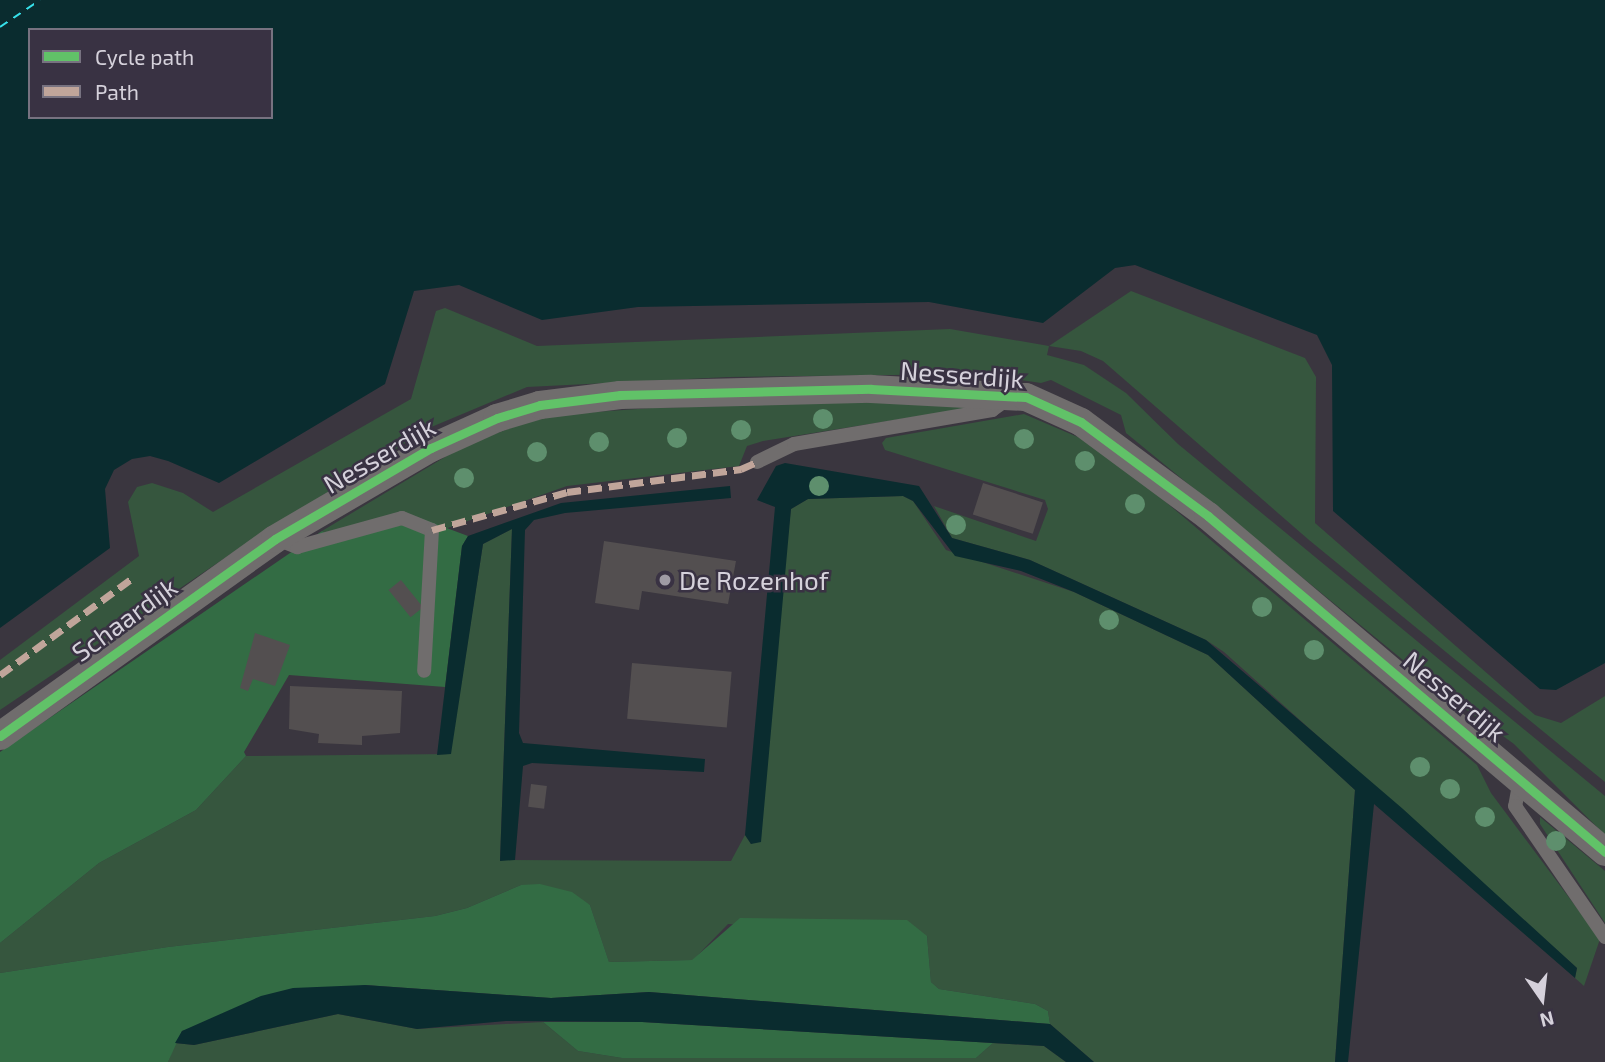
<!DOCTYPE html>
<style>
body{margin:0}
#map{position:relative;width:1605px;height:1062px;overflow:hidden;background:#3a363f;font-family:"Exo 2",sans-serif}
div>[style]{position:absolute}
.green>*{inset:0;background:#36563e}
.forest>*{inset:0;background:#336c44}
.water>*{inset:0;background:#0a2c2f}
.ferry>*{height:2px;margin-top:-1px;transform-origin:0;background:repeating-linear-gradient(90deg,#36e1ea 0 9px,transparent 0 16px)}
.building>*{inset:0;background:#534f50;transform-origin:0 0}
.service>*{height:14px;margin:-7px;padding:0 7px;transform-origin:7px;border-radius:7px;background:#706d6d}
.minor>*{height:28px;margin:-14px;padding:0 14px;transform-origin:14px;border-radius:14px;background:#706d6d}
.quiet>*{height:7px;margin-top:-3.5px;transform-origin:0;background:repeating-linear-gradient(90deg,#c0a59a 0 14px,transparent 0 21px)}
.cycleway>*{height:9px;margin:-4.5px;padding:0 4.5px;transform-origin:4.5px;border-radius:4.5px;background:#61c268}
.trees>*{width:20px;height:20px;margin:-10px;border-radius:50%;background:#5e8f6d}
.dots>*{width:19px;height:19px;translate:-50% -50%;box-sizing:border-box;border:4px solid #393243;border-radius:50%}
span{translate:-50% -50%;white-space:nowrap;text-align:center;line-height:1.15;-webkit-text-stroke:5px #393243;paint-order:stroke}
.street-label{font-size:26px;color:#d5d1db}
.poi-label{font-size:26px;color:#d5d1db}
.left{translate:0 -50%;text-align:left}
.legend{position:absolute;left:28px;top:28px;width:245px;height:91px;box-sizing:border-box;background:#393243;border:2px solid #777280;margin:0;padding:9px 12px;list-style:none;font-size:21px;color:#d5d1db}
.legend li{display:flex;align-items:center;gap:14px;height:35px}
.legend b{width:35px;border:2px solid #777280}
.north{position:absolute;left:1507px;top:964px;width:70px;height:70px;-webkit-text-stroke:5px #393243;paint-order:stroke;rotate:166deg;font-size:19px;font-weight:700;line-height:28px;text-align:center;color:#d5d1db}
.north::after{content:'';display:block;margin:auto;width:24px;height:32px;background:#d5d1db;clip-path:polygon(50% 0,100% 100%,50% 72%,0 100%)}
</style>
<div id="map">
<div class="green">
<i style="clip-path:polygon(1131px 291px,1305px 358px,1316px 377px,1315px 523px,1535px 715px,1561px 723px,1605px 696px,1605px 782px,1309px 540px,1103px 361px,1081px 351px,1049px 346px,1047px 355px,1084px 365px,1126px 393px,1178px 444px,1605px 796px,1605px 835px,1514px 744px,1442px 692px,1126px 433px,1121px 415px,1051px 380px,1041px 383px,979px 374px,728px 377px,527px 387px,429px 428px,244px 545px,0 710px,0 660px,139px 556px,128px 502px,137px 487px,152px 483px,183px 493px,213px 512px,411px 399px,436px 311px,445px 308px,537px 346px,950px 329px,1049px 346px)"></i>
<i style="clip-path:polygon(968px 399px,970px 408px,763px 441px,747px 446px,739px 466px,567px 486px,445px 529px,404px 512px,330px 535px,322px 531px,465px 445px,527px 422px,566px 414px,652px 408px)"></i>
<i style="clip-path:polygon(1024px 414px,1087px 441px,1135px 476px,1477px 765px,1491px 793px,1600px 939px,1584px 986px,1575px 978px,1577px 968px,1224px 652px,1206px 640px,1030px 560px,952px 538px,934px 506px,1036px 541px,1048px 509px,1045px 500px,885px 450px,882px 443px,886px 438px)"></i>
<i style="clip-path:polygon(903px 496px,913px 501px,946px 550px,1074px 592px,1208px 655px,1355px 790px,1335px 1062px,1094px 1062px,1050px 1024px,1048px 1011px,1035px 1004px,939px 989px,931px 982px,927px 936px,728px 924px,693px 960px,609px 962px,590px 905px,521px 885px,467px 908px,435px 916px,168px 947px,0 973px,0 943px,99px 863px,196px 810px,246px 756px,450px 754px,483px 544px,512px 529px,500px 860px,731px 861px,745px 835px,751px 844px,791px 509px,808px 499px)"></i>
<i style="clip-path:polygon(1540px 817px,1605px 871px,1605px 923px,1540px 824px)"></i>
<i style="clip-path:polygon(338px 1014px,417px 1029px,543px 1022px,578px 1051px,622px 1058px,976px 1058px,993px 1043px,1044px 1046px,1066px 1062px,168px 1062px,175px 1043px,194px 1045px)"></i>
</div>
<div class="forest">
<i style="clip-path:polygon(404px 512px,468px 536px,462px 546px,445px 687px,289px 675px,244px 752px,246px 756px,196px 810px,99px 863px,0 943px,0 752px,322px 531px,330px 535px)"></i>
<i style="clip-path:polygon(540px 884px,572px 892px,590px 905px,609px 962px,692px 960px,740px 918px,907px 920px,927px 936px,931px 982px,939px 989px,1035px 1004px,1048px 1011px,1050px 1024px,649px 992px,551px 998px,365px 985px,182px 1031px,168px 1062px,0 1062px,0 973px,168px 947px,435px 916px,467px 908px,521px 885px)"></i>
<i style="clip-path:polygon(543px 1022px,642px 1022px,993px 1043px,976px 1058px,622px 1058px,578px 1051px)"></i>
</div>
<div class="water">
<i style="clip-path:polygon(evenodd,0 0,1605px 0,1605px 663px,1556px 690px,1540px 689px,1333px 511px,1332px 365px,1317px 335px,1135px 265px,1115px 268px,1043px 323px,929px 302px,638px 307px,542px 320px,459px 285px,414px 291px,385px 384px,219px 483px,168px 461px,150px 456px,132px 459px,114px 470px,105px 489px,110px 548px,0 628px,0 0,30px 30px,271px 30px,271px 117px,30px 117px,30px 30px)"></i>
<i style="clip-path:polygon(785px 463px,919px 486px,952px 538px,1030px 560px,1206px 640px,1403px 809px,1577px 968px,1575px 978px,1374px 804px,1348px 1062px,1335px 1062px,1355px 790px,1208px 655px,1074px 592px,1021px 571px,955px 556px,913px 501px,903px 496px,808px 499px,791px 509px,761px 842px,751px 844px,745px 835px,775px 507px,757px 500px,776px 466px)"></i>
<i style="clip-path:polygon(730px 486px,731px 498px,565px 513px,534px 520px,525px 530px,519px 733px,523px 743px,705px 759px,704px 772px,532px 763px,523px 766px,515px 860px,500px 861px,512px 529px,483px 544px,451px 754px,437px 755px,462px 546px,468px 536px,561px 503px)"></i>
<i style="clip-path:polygon(365px 985px,551px 998px,649px 992px,1050px 1024px,1094px 1062px,1066px 1062px,1044px 1046px,642px 1022px,506px 1021px,417px 1029px,338px 1014px,194px 1045px,175px 1043px,182px 1031px,261px 996px,293px 988px)"></i>
</div>
<div class="ferry">
<i style="left:0;top:27px;width:48px;rotate:-34deg"></i>
</div>
<div class="building">
<i style="left:983px;top:483px;width:63px;height:33px;rotate:18deg"></i>
<i style="clip-path:polygon(604px 541px,736px 561px,728px 604px,642px 591px,639px 610px,595px 603px)"></i>
<i style="left:401px;top:580px;width:35px;height:16px;rotate:51deg"></i>
<i style="clip-path:polygon(255px 633px,290px 645px,275px 686px,253px 679px,248px 691px,240px 688px)"></i>
<i style="left:632px;top:663px;width:100px;height:56px;rotate:5deg"></i>
<i style="clip-path:polygon(290px 686px,402px 691px,400px 733px,362px 736px,362px 745px,318px 743px,319px 734px,289px 729px)"></i>
<i style="left:531px;top:784px;width:16px;height:23px;rotate:7deg"></i>
</div>
<div class="service">
<i style="left:757px;top:462px;width:41px;rotate:-25.9deg"></i>
<i style="left:794px;top:444px;width:201px;rotate:-9.7deg"></i>
<i style="left:992px;top:410px;width:19px;rotate:-35deg"></i>
<i style="left:277px;top:539px;width:22px;rotate:22deg"></i>
<i style="left:297px;top:547px;width:109px;rotate:-15.4deg"></i>
<i style="left:402px;top:518px;width:32px;rotate:22deg"></i>
<i style="left:432px;top:530px;width:141px;rotate:93.2deg"></i>
<i style="left:1520px;top:779px;width:27px;rotate:100deg"></i>
<i style="left:1515px;top:806px;width:159px;rotate:55.5deg"></i>
</div>
<div class="minor">
<i style="left:0;top:736px;width:338px;rotate:-35.6deg"></i>
<i style="left:275px;top:539px;width:181px;rotate:-30.3deg"></i>
<i style="left:431px;top:448px;width:72px;rotate:-24.4deg"></i>
<i style="left:497px;top:418px;width:45px;rotate:-16.8deg"></i>
<i style="left:540px;top:405px;width:81px;rotate:-7.1deg"></i>
<i style="left:620px;top:395px;width:251px;rotate:-1.4deg"></i>
<i style="left:871px;top:389px;width:155px;rotate:3deg"></i>
<i style="left:1026px;top:397px;width:60px;rotate:24.4deg"></i>
<i style="left:1081px;top:422px;width:158px;rotate:36.5deg"></i>
<i style="left:1208px;top:516px;width:520px;rotate:40.24deg"></i>
</div>
<div class="quiet">
<i style="left:432px;top:530px;width:140px;rotate:-15.7deg"></i>
<i style="left:567px;top:492px;width:176px;rotate:-7.5deg"></i>
<i style="left:741px;top:469px;width:17px;rotate:-24deg"></i>
<i style="left:0;top:675px;width:162px;rotate:-36.2deg"></i>
</div>
<div class="cycleway">
<i style="left:0;top:736px;width:338px;rotate:-35.6deg"></i>
<i style="left:275px;top:539px;width:181px;rotate:-30.3deg"></i>
<i style="left:431px;top:448px;width:72px;rotate:-24.4deg"></i>
<i style="left:497px;top:418px;width:45px;rotate:-16.8deg"></i>
<i style="left:540px;top:405px;width:81px;rotate:-7.1deg"></i>
<i style="left:620px;top:395px;width:251px;rotate:-1.4deg"></i>
<i style="left:871px;top:389px;width:155px;rotate:3deg"></i>
<i style="left:1026px;top:397px;width:60px;rotate:24.4deg"></i>
<i style="left:1081px;top:422px;width:158px;rotate:36.5deg"></i>
<i style="left:1208px;top:516px;width:520px;rotate:40.24deg"></i>
</div>
<div class="trees">
<i style="left:823px;top:419px"></i>
<i style="left:741px;top:430px"></i>
<i style="left:677px;top:438px"></i>
<i style="left:1024px;top:439px"></i>
<i style="left:599px;top:442px"></i>
<i style="left:537px;top:452px"></i>
<i style="left:1085px;top:461px"></i>
<i style="left:464px;top:478px"></i>
<i style="left:819px;top:486px"></i>
<i style="left:1135px;top:504px"></i>
<i style="left:956px;top:525px"></i>
<i style="left:1262px;top:607px"></i>
<i style="left:1109px;top:620px"></i>
<i style="left:1314px;top:650px"></i>
<i style="left:1420px;top:767px"></i>
<i style="left:1450px;top:789px"></i>
<i style="left:1485px;top:817px"></i>
<i style="left:1556px;top:841px"></i>
</div>
<div class="dots">
<i style="left:665px;top:580px;background:#9f9ba4"></i>
</div>
<div class="street-label">
<span style="left:962px;top:374px;rotate:4deg">Nesserdijk</span>
<span style="left:379px;top:455px;rotate:-30deg">Nesserdijk</span>
<span style="left:124px;top:619px;rotate:-36deg">Schaardijk</span>
<span style="left:1455px;top:696px;rotate:40deg">Nesserdijk</span>
</div>
<div class="poi-label">
<span class="left" style="left:679px;top:580px">De Rozenhof</span>
</div>
<ul class="legend">
<li><b style="height:9px;background:#61c268"></b>Cycle path</li>
<li><b style="height:9px;background:#c0a59a"></b>Path</li>
</ul>
<div class="north">N</div>
</div>
